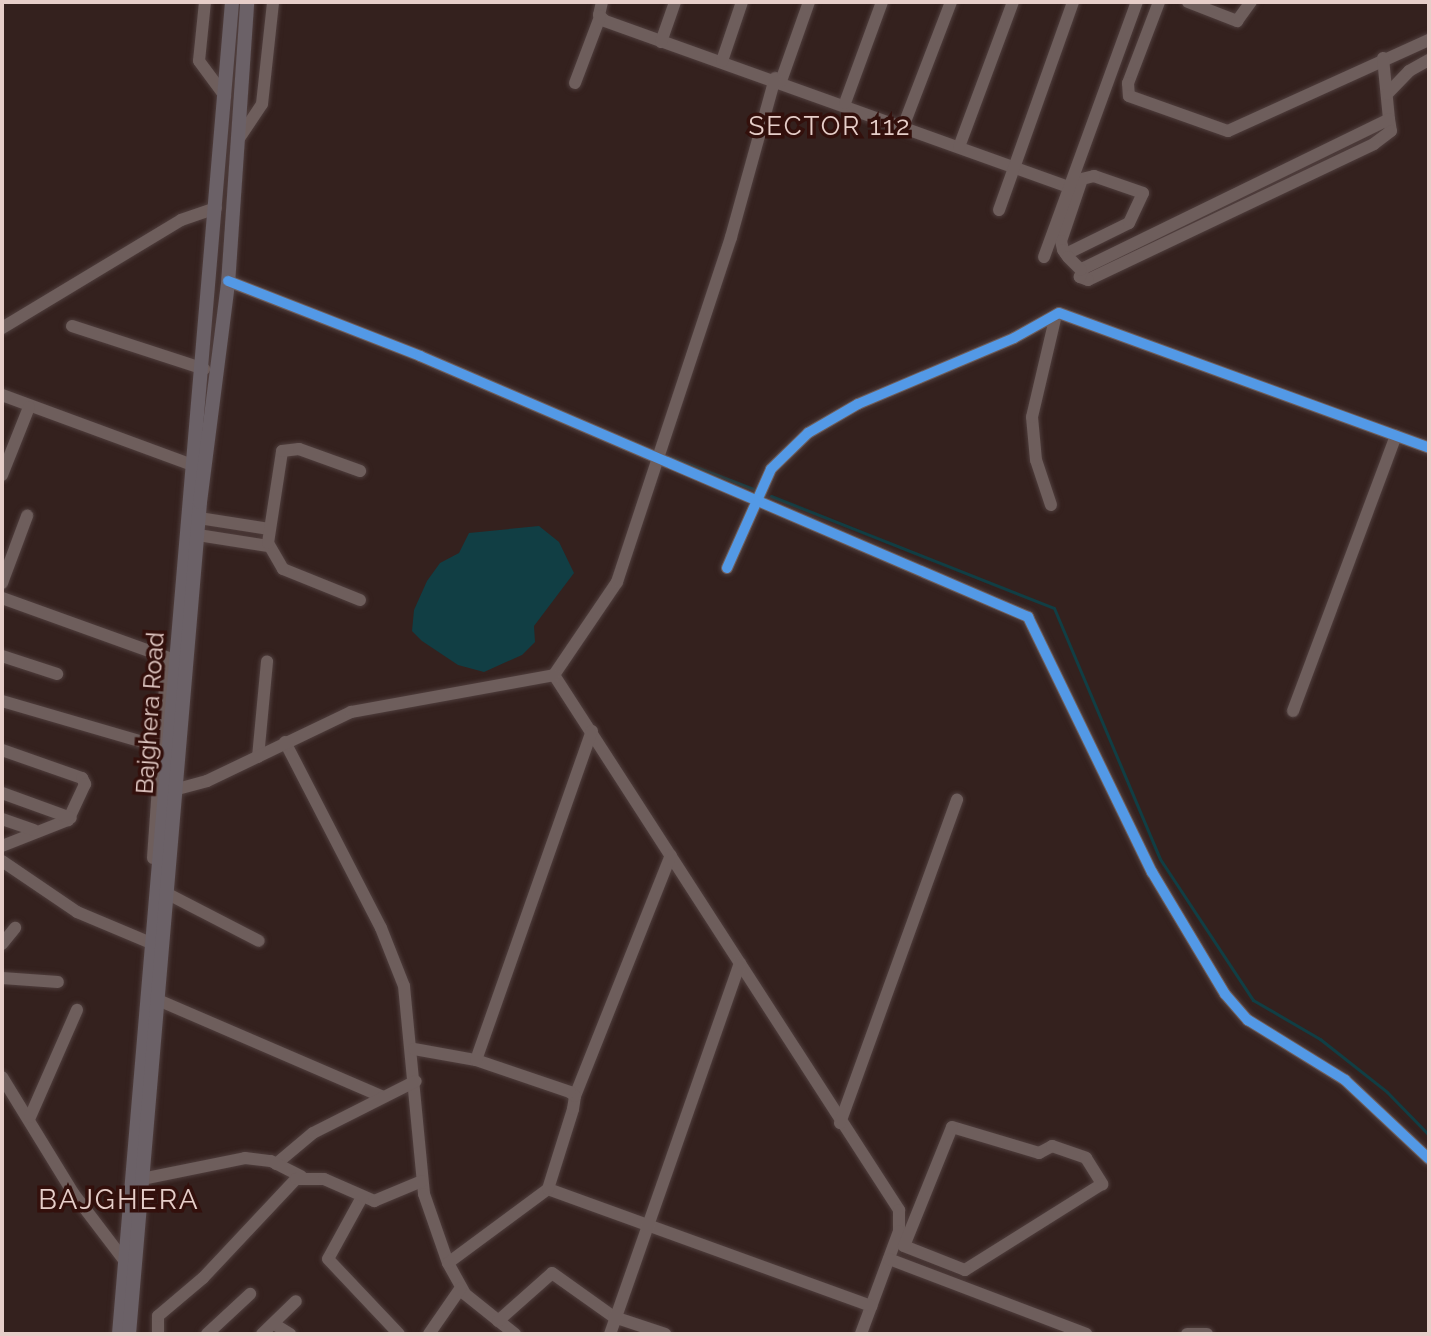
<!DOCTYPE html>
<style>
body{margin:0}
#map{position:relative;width:1431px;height:1336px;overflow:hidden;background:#34211e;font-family:Raleway,sans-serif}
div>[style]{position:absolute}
.water>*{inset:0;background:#113e44}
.stream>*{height:3px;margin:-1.5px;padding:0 1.5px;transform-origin:1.5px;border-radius:1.5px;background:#113e44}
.roads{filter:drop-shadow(0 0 2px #4f3e3d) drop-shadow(0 0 2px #4f3e3d)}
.minor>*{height:12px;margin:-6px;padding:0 6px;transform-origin:6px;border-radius:6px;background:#6e5e5c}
.major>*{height:14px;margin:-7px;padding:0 7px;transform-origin:7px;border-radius:7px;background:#6b6167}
.cycleway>*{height:10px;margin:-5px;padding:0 5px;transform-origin:5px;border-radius:5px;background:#5399e6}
span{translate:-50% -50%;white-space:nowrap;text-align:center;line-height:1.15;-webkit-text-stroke:7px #33100c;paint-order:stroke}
.street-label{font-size:24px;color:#e6cec9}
.neighbourhood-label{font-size:26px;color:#e6cec9;letter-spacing:2px}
.quarter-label{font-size:28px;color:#e6cec9;letter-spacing:2px}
.frame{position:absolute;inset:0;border:4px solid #e6cec9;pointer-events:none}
</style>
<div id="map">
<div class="water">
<i style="clip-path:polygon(539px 526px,559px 542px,574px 573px,534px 626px,535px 642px,522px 655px,484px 672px,458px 665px,422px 641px,412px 631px,414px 610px,427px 581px,440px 563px,459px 553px,469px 533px)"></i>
</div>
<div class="stream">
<i style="left:670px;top:457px;width:92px;rotate:21deg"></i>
<i style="left:771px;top:496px;width:304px;rotate:21.6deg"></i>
<i style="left:1054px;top:608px;width:272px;rotate:67.1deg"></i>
<i style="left:1160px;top:859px;width:169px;rotate:56.6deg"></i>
<i style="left:1253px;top:1000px;width:78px;rotate:30.2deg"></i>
<i style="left:1320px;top:1039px;width:85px;rotate:38.3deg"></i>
<i style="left:1387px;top:1092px;width:60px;rotate:45.7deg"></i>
</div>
<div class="roads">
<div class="minor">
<i style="left:205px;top:2px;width:59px;rotate:95.8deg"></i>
<i style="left:199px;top:61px;width:44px;rotate:53.4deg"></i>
<i style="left:602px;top:2px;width:13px;rotate:103deg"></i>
<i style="left:599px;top:15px;width:8px;rotate:45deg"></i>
<i style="left:605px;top:21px;width:492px;rotate:19.7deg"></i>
<i style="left:1159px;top:2px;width:87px;rotate:110.9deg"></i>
<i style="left:1128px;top:83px;width:13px;rotate:86deg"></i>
<i style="left:1129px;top:96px;width:105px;rotate:19.5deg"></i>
<i style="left:1228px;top:131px;width:221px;rotate:-24.4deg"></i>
<i style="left:1188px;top:2px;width:53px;rotate:21.2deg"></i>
<i style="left:1237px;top:21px;width:24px;rotate:-54deg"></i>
<i style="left:661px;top:42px;width:42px;rotate:-70.7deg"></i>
<i style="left:1383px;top:58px;width:61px;rotate:84.4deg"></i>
<i style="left:722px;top:61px;width:62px;rotate:-71.3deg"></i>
<i style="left:781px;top:81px;width:84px;rotate:-70.5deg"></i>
<i style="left:575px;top:83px;width:71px;rotate:-69.3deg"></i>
<i style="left:1387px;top:94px;width:32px;rotate:-46deg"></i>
<i style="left:1409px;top:71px;width:23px;rotate:-29deg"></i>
<i style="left:845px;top:103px;width:108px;rotate:-69.9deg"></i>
<i style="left:1389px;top:119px;width:12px;rotate:81deg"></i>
<i style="left:1391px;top:131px;width:21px;rotate:143deg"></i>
<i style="left:1374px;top:144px;width:317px;rotate:154.6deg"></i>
<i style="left:1088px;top:280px;width:9px;rotate:-159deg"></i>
<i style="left:1080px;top:277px;width:10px;rotate:-66deg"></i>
<i style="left:1084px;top:268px;width:339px;rotate:-26deg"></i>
<i style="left:903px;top:127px;width:134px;rotate:-69deg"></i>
<i style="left:238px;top:140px;width:43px;rotate:-56.3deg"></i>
<i style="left:262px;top:104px;width:103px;rotate:-83.8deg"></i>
<i style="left:959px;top:147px;width:155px;rotate:-69.6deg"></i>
<i style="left:999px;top:210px;width:221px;rotate:-70.4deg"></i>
<i style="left:1066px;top:254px;width:70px;rotate:-26.2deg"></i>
<i style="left:1129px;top:223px;width:33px;rotate:-65deg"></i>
<i style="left:1143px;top:193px;width:52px;rotate:-160.9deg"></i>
<i style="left:1094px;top:176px;width:12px;rotate:166deg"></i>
<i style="left:1082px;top:179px;width:65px;rotate:108.7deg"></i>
<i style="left:1061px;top:241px;width:9px;rotate:77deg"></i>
<i style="left:1063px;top:250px;width:9px;rotate:54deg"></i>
<i style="left:1068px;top:257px;width:18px;rotate:45deg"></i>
<i style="left:1044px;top:257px;width:271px;rotate:-70deg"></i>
<i style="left:228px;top:281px;width:206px;rotate:21.3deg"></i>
<i style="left:420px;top:356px;width:662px;rotate:23.23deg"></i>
<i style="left:1028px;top:617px;width:284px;rotate:64.1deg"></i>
<i style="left:1152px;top:872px;width:142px;rotate:59.1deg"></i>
<i style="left:1225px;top:994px;width:35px;rotate:49deg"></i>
<i style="left:1248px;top:1020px;width:114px;rotate:31.7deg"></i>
<i style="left:1345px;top:1080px;width:115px;rotate:43.2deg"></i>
<i style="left:72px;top:326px;width:139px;rotate:18deg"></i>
<i style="left:2px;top:328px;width:209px;rotate:-31.1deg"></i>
<i style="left:181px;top:220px;width:37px;rotate:-19deg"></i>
<i style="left:2px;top:395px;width:206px;rotate:20.2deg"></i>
<i style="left:2px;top:475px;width:73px;rotate:-68.3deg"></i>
<i style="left:1051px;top:505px;width:47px;rotate:-108.4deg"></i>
<i style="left:1036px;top:460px;width:43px;rotate:-95.3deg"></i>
<i style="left:1032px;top:417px;width:105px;rotate:-76.8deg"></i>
<i style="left:199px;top:518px;width:71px;rotate:8.9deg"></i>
<i style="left:198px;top:535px;width:71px;rotate:8.9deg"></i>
<i style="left:727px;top:568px;width:108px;rotate:-66deg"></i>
<i style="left:771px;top:469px;width:52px;rotate:-44.2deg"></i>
<i style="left:808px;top:433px;width:58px;rotate:-30.1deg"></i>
<i style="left:858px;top:404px;width:169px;rotate:-22.9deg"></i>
<i style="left:1014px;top:338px;width:51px;rotate:-29.1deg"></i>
<i style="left:1059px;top:313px;width:394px;rotate:20deg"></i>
<i style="left:2px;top:583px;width:72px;rotate:-69.5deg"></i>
<i style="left:2px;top:598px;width:183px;rotate:19.8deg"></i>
<i style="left:360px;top:600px;width:83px;rotate:-158.1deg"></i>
<i style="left:283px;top:569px;width:30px;rotate:-120deg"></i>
<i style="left:268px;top:543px;width:93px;rotate:-81.3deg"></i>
<i style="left:282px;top:451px;width:17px;rotate:-7deg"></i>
<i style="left:299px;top:449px;width:65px;rotate:19.8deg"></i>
<i style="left:2px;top:656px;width:58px;rotate:18.1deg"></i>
<i style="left:554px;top:675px;width:637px;rotate:57.18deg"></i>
<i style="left:899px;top:1210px;width:21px;rotate:90deg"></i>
<i style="left:899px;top:1231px;width:110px;rotate:110.3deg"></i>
<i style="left:554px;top:675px;width:112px;rotate:-55.9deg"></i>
<i style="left:617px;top:582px;width:363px;rotate:-71.7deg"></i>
<i style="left:731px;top:237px;width:165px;rotate:-74.5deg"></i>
<i style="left:2px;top:701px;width:169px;rotate:16.2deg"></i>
<i style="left:1293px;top:711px;width:294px;rotate:-69.5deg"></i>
<i style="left:285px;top:742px;width:209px;rotate:62.7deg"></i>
<i style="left:381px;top:928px;width:62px;rotate:68.4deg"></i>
<i style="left:404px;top:986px;width:209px;rotate:84.5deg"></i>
<i style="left:424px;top:1194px;width:73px;rotate:70.8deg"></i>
<i style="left:448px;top:1263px;width:35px;rotate:61deg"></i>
<i style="left:465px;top:1294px;width:64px;rotate:38.7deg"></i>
<i style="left:2px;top:750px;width:85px;rotate:19.3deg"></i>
<i style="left:82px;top:778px;width:7px;rotate:63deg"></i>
<i style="left:85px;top:784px;width:40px;rotate:115deg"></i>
<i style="left:68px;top:820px;width:71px;rotate:158.5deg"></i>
<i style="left:258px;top:757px;width:96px;rotate:-84.6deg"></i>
<i style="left:170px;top:791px;width:38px;rotate:-15deg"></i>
<i style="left:207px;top:781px;width:160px;rotate:-25.6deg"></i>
<i style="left:351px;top:712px;width:206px;rotate:-10.3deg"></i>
<i style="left:2px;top:793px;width:73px;rotate:19.9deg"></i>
<i style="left:2px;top:819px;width:34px;rotate:19deg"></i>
<i style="left:153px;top:858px;width:200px;rotate:-86deg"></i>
<i style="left:2px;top:861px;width:91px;rotate:34.2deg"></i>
<i style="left:77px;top:912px;width:82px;rotate:22.8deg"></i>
<i style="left:168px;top:894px;width:102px;rotate:27.3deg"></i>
<i style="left:2px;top:944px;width:21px;rotate:-51deg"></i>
<i style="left:2px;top:978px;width:56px;rotate:4.1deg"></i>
<i style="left:158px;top:1000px;width:243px;rotate:23.3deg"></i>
<i style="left:414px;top:1049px;width:63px;rotate:10.1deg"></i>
<i style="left:2px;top:1077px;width:136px;rotate:58.5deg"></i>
<i style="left:73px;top:1193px;width:84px;rotate:52.7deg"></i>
<i style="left:575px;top:1096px;width:259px;rotate:-68.3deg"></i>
<i style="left:30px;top:1117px;width:117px;rotate:-66.3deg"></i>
<i style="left:840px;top:1123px;width:344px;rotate:-70.1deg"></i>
<i style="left:952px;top:1127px;width:91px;rotate:16.6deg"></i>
<i style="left:1039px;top:1153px;width:15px;rotate:-28deg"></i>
<i style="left:1052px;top:1146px;width:36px;rotate:19deg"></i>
<i style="left:1086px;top:1158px;width:31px;rotate:58deg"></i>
<i style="left:1102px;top:1184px;width:162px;rotate:147.9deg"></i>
<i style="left:965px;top:1270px;width:66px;rotate:-158.5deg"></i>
<i style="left:904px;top:1246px;width:128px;rotate:-68deg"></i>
<i style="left:276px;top:1164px;width:48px;rotate:-40deg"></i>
<i style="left:313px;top:1133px;width:115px;rotate:-26.8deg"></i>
<i style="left:142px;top:1179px;width:105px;rotate:-11.5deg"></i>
<i style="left:245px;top:1158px;width:26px;rotate:7deg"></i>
<i style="left:271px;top:1161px;width:34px;rotate:27deg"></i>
<i style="left:548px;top:1189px;width:344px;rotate:19.9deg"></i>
<i style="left:361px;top:1199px;width:68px;rotate:118.8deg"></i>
<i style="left:328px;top:1259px;width:103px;rotate:46.6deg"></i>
<i style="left:889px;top:1259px;width:211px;rotate:20.8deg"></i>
<i style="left:448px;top:1263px;width:124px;rotate:-36.5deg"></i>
<i style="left:548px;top:1189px;width:84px;rotate:-72.6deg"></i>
<i style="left:573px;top:1109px;width:13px;rotate:-81deg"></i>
<i style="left:575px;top:1096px;width:6px;rotate:-141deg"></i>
<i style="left:570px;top:1092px;width:99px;rotate:-161.2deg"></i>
<i style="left:476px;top:1060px;width:349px;rotate:-70.6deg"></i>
<i style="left:498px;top:1321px;width:72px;rotate:-41.6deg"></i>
<i style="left:552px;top:1273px;width:76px;rotate:35.4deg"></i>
<i style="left:614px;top:1317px;width:54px;rotate:18.4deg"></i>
<i style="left:274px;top:1324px;width:19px;rotate:32deg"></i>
<i style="left:158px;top:1334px;width:18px;rotate:-90deg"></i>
<i style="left:158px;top:1316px;width:59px;rotate:-40.2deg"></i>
<i style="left:203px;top:1278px;width:136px;rotate:-46.8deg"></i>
<i style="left:296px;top:1179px;width:28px"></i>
<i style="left:324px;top:1179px;width:55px;rotate:23.7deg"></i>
<i style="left:374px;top:1201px;width:52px;rotate:-22.6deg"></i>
<i style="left:207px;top:1334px;width:59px;rotate:-42.9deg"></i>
<i style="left:262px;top:1334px;width:47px;rotate:-44.1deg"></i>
<i style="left:429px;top:1334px;width:55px;rotate:-55.4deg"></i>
<i style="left:610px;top:1334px;width:393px;rotate:-70.7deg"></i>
<i style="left:1187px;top:1334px;width:20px"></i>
</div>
<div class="major">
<i style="left:119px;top:1334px;width:1337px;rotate:-85.15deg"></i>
<i style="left:129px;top:1334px;width:835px;rotate:-85.12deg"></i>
<i style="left:200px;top:502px;width:220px;rotate:-82.7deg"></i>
<i style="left:228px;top:284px;width:283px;rotate:-86.1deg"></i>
</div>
</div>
<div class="cycleway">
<i style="left:228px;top:281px;width:206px;rotate:21.3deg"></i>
<i style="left:420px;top:356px;width:662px;rotate:23.23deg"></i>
<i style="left:1028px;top:617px;width:284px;rotate:64.1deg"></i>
<i style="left:1152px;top:872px;width:142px;rotate:59.1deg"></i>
<i style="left:1225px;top:994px;width:35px;rotate:49deg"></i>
<i style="left:1248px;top:1020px;width:114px;rotate:31.7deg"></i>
<i style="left:1345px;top:1080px;width:115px;rotate:43.2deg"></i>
<i style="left:727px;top:568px;width:108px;rotate:-66deg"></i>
<i style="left:771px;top:469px;width:52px;rotate:-44.2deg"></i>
<i style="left:808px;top:433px;width:58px;rotate:-30.1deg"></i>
<i style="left:858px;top:404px;width:169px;rotate:-22.9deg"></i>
<i style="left:1014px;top:338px;width:51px;rotate:-29.1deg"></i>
<i style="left:1059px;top:313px;width:394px;rotate:20deg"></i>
</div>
<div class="street-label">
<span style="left:150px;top:713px;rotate:-86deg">Bajghera Road</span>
</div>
<div class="neighbourhood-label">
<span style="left:830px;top:127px">SECTOR 112</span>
</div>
<div class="quarter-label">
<span style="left:119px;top:1200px">BAJGHERA</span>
</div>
<div class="frame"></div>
</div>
